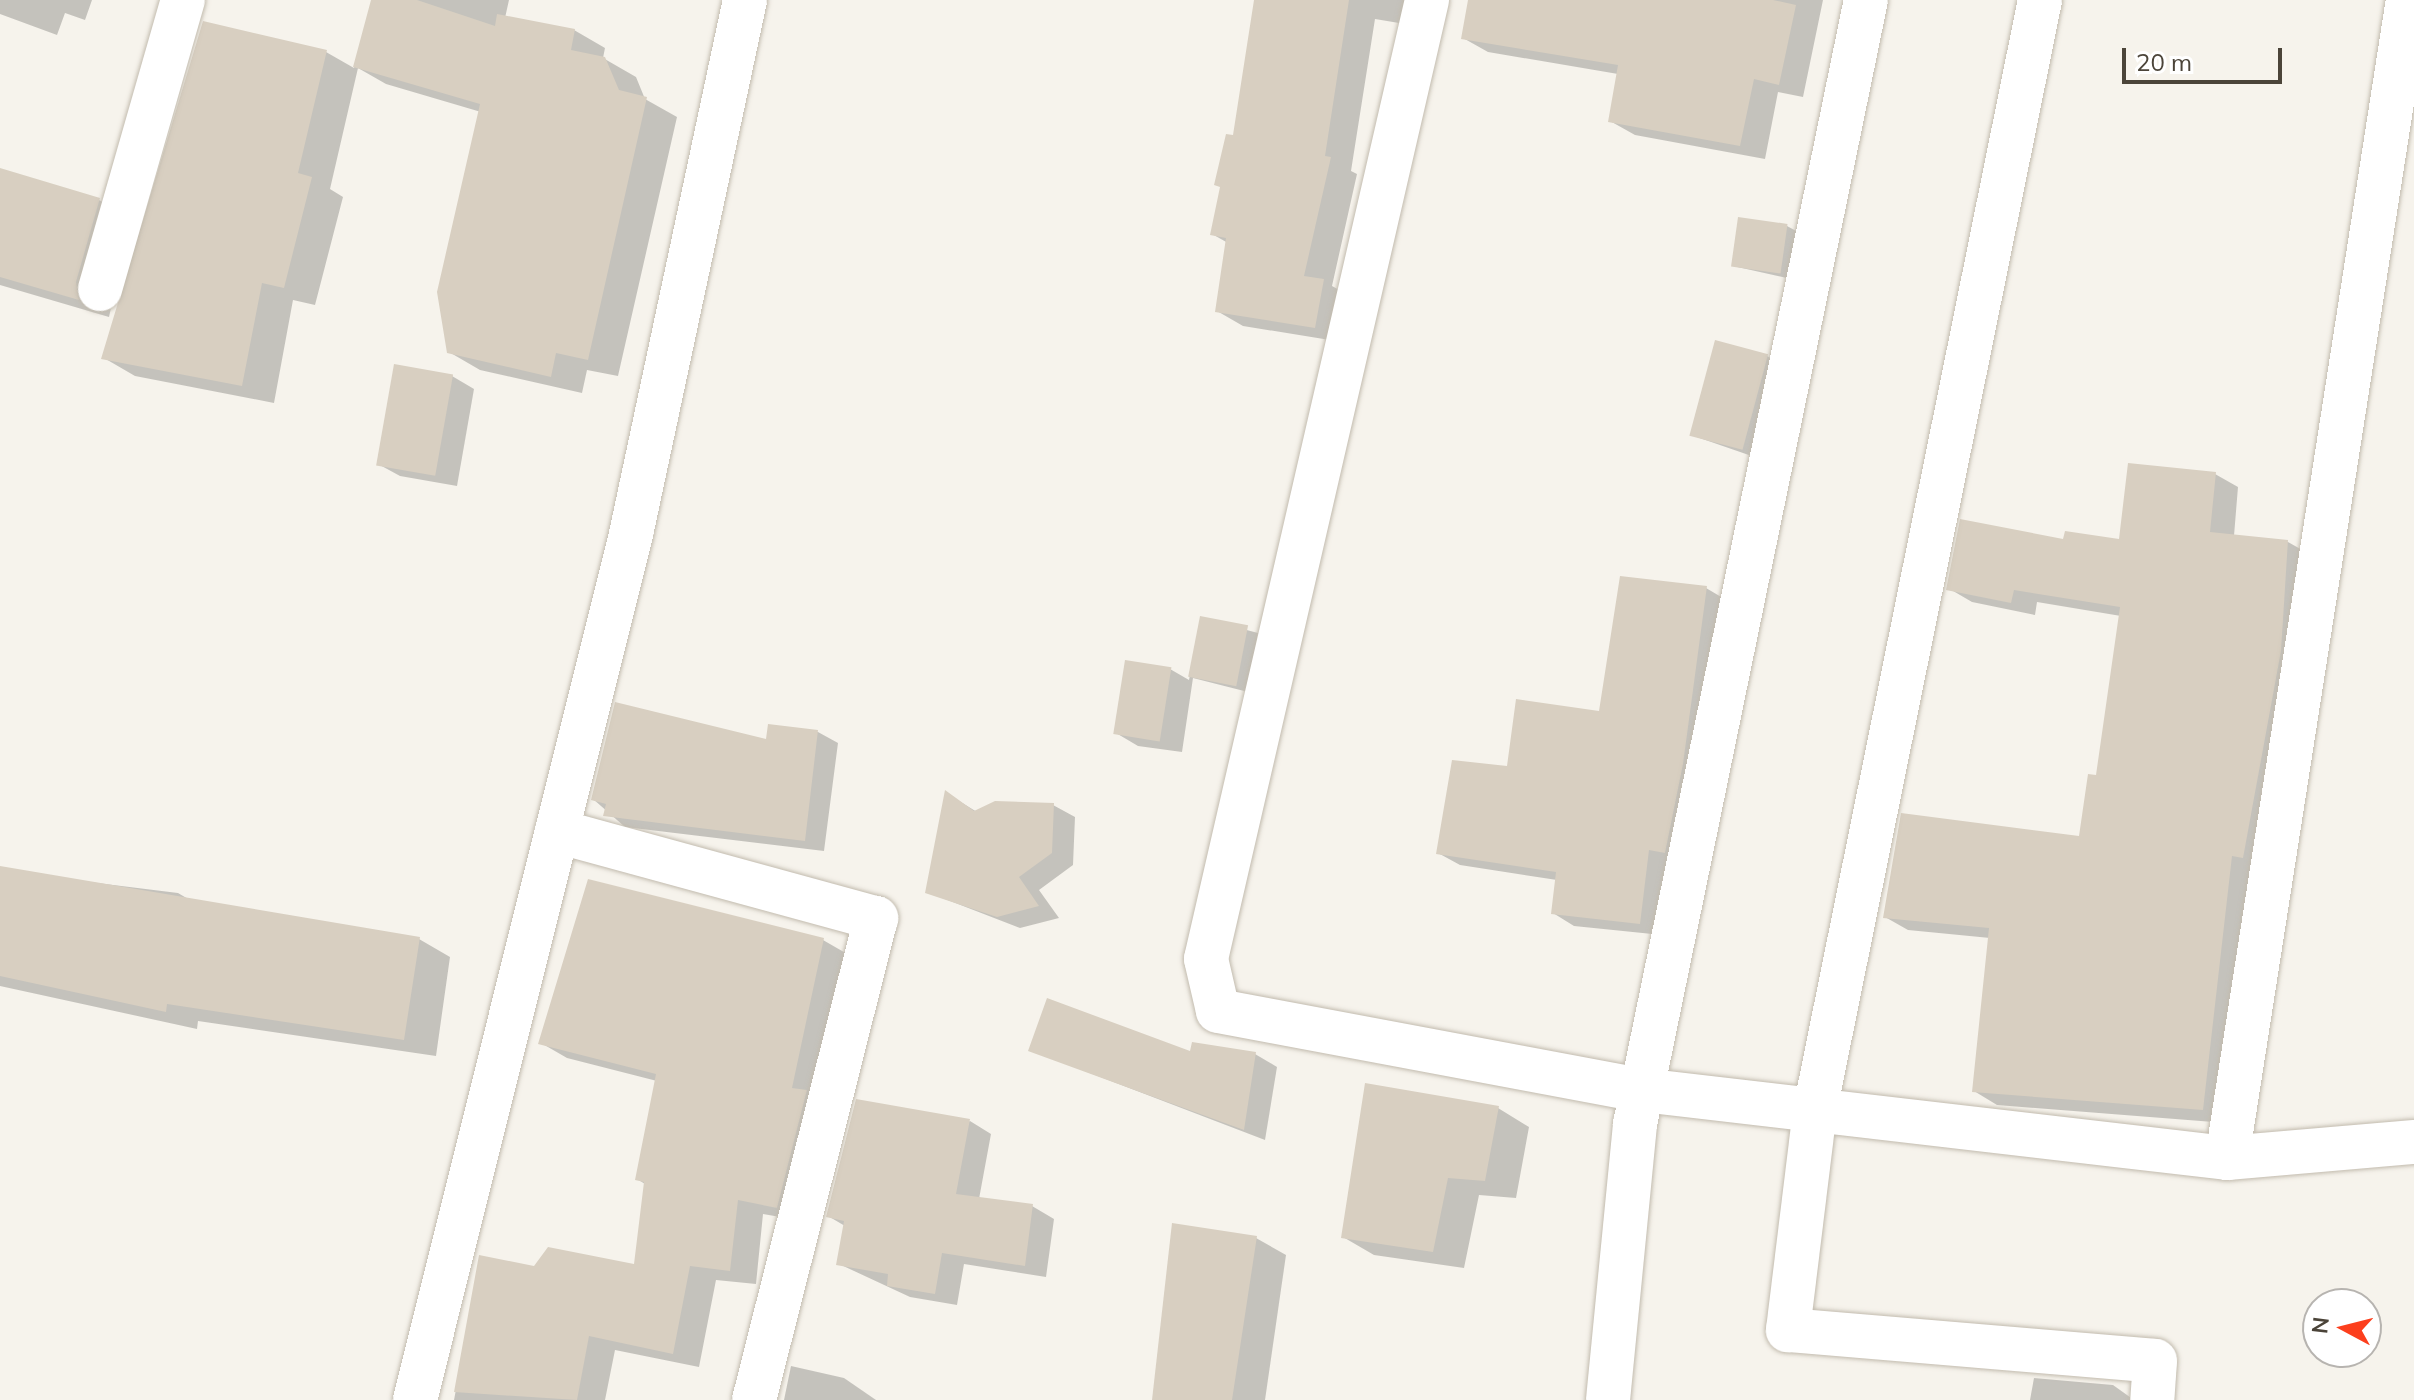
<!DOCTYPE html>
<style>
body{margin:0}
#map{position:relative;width:2414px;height:1400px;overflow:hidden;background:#f6f3ec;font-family:Mulish,sans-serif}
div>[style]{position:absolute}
.shadow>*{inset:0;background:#0003}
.building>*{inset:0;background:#d8cfc1;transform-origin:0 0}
.roads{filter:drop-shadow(0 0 2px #c2bbae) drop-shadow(0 0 2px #c2bbae)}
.minor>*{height:44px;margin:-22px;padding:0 22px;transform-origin:22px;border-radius:22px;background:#fff}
span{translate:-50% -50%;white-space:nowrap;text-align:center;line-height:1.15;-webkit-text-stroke:7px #fff;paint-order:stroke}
.north{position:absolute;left:2302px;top:1288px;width:80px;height:80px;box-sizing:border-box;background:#fff;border:2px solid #b7b4b0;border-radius:50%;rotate:277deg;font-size:22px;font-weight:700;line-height:32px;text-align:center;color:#4b4439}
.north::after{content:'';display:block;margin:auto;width:28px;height:36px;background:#fc3f1d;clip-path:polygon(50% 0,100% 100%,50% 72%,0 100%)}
.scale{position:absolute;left:2122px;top:48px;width:160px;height:36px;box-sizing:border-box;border:4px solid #4b4439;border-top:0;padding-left:10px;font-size:24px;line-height:28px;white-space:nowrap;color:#4b4439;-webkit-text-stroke:6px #fff;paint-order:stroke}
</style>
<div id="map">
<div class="shadow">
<i style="clip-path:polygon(0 0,92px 0,85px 20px,65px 13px,57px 35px,0 14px)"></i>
<i style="clip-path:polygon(373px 0,509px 0,505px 18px,574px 30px,605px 48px,603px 58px,636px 77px,645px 99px,677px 117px,618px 376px,587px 370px,582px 393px,480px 370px,449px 352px,481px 112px,386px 84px,358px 68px,330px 189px,343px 197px,315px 305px,293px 300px,274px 403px,135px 376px,104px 358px,326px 52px,354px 68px)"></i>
<i style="clip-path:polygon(1272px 0,1416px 0,1411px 25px,1375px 19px,1351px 171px,1357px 174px,1332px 286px,1350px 296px,1342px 342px,1243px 326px,1217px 311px,1228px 243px,1212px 234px)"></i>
<i style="clip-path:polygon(1470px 0,1823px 0,1803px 97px,1778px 92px,1765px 159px,1635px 135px,1610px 121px,1618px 74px,1488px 52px,1463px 38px)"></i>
<i style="clip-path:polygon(0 171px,99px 200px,131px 218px,109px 317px,0 285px)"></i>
<i style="clip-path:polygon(1787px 226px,1798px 232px,1791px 279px,1733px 266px)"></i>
<i style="clip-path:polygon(1767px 356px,1789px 369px,1769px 462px,1691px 435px)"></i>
<i style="clip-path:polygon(452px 376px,474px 389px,457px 486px,400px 476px,378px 464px)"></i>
<i style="clip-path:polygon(2215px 474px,2238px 487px,2234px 536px,2288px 542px,2311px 555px,2226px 1123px,1997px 1105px,1974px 1091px,1990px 938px,1908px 930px,1885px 917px,1902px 815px,2081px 838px,2098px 777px,2121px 616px,2037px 602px,2035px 615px,1972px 602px,1948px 588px,2065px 542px,2121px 541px)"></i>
<i style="clip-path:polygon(1706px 588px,1728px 601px,1662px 935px,1574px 926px,1553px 913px,1557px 880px,1460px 865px,1438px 853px,1509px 768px,1601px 713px)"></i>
<i style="clip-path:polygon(1201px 618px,1258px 633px,1248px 692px,1193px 678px,1182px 752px,1138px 746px,1116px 733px,1170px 669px,1189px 680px)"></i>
<i style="clip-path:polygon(769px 726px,818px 732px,838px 743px,824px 851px,625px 827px,593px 799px,767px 741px)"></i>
<i style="clip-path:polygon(946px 793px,977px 812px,1053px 805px,1075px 817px,1073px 865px,1039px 890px,1059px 918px,1020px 928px,927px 892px)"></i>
<i style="clip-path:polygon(0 871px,178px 893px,200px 906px,419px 939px,450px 957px,436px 1056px,198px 1021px,197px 1029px,0 986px)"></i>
<i style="clip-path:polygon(823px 940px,849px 955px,803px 1221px,763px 1214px,756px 1284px,716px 1280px,699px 1367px,615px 1350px,605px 1400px,454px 1400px,481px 1258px,535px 1268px,635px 1266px,645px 1184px,637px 1179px,657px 1081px,567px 1058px,541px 1043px)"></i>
<i style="clip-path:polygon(1030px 1050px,1255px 1054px,1277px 1067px,1265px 1140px)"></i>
<i style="clip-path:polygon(1498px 1108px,1529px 1127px,1516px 1198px,1479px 1195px,1464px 1268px,1374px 1255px,1343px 1237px)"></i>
<i style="clip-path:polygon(970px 1121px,991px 1134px,979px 1199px,1032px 1206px,1054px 1219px,1046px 1277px,964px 1264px,957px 1305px,910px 1297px,839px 1264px,845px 1226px,828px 1216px)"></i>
<i style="clip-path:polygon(1256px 1238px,1286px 1255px,1265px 1400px,1153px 1400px)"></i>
<i style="clip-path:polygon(791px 1366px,844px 1378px,876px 1400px,784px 1400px)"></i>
<i style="clip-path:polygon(2034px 1378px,2113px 1385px,2134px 1400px,2030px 1400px)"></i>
</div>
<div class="building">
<i style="clip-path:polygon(371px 0,417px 0,495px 26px,497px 14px,575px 29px,571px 50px,605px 57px,619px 90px,647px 97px,588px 360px,556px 353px,551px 377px,447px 353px,437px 292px,480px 104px,353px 67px)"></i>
<i style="clip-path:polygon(1254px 0,1349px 0,1325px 156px,1331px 157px,1304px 276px,1324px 279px,1315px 328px,1215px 312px,1226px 238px,1210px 235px,1220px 187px,1214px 185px,1226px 134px,1233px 135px)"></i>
<i style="clip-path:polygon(1468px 0,1773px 0,1796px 5px,1779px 85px,1754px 79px,1740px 146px,1608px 122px,1618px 65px,1461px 39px)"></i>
<i style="clip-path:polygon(203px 21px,327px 50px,298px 173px,312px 177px,284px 288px,262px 283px,242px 386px,101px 359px)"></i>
<i style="clip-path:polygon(0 168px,100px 198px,76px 282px,79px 300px,0 277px)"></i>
<i style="left:1738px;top:217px;width:50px;height:50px;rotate:8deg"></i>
<i style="left:1715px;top:340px;width:55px;height:99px;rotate:15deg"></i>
<i style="left:394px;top:364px;width:60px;height:103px;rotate:10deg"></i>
<i style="clip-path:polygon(2128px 463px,2216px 472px,2210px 532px,2288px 540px,2281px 651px,2243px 858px,2232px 856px,2203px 1110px,1972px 1092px,1989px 928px,1883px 918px,1901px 813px,2079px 836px,2088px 774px,2096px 775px,2120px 607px,2014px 590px,2011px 603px,1946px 590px,1960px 519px,2063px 539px,2065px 531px,2119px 539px)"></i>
<i style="clip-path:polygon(1620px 576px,1707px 586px,1683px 764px,1665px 853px,1649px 850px,1640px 924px,1551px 914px,1556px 872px,1436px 854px,1452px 760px,1507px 766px,1516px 699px,1599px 711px)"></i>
<i style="left:1200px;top:616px;width:49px;height:62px;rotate:11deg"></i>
<i style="left:1125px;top:660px;width:47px;height:75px;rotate:9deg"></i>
<i style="clip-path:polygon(615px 702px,766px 739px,768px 724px,818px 730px,805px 841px,603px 816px,606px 804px,591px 800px)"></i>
<i style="clip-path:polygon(945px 790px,974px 811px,995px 801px,1054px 803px,1052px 853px,1019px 877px,1039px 906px,997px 917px,925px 893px)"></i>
<i style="clip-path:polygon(0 866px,420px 937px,404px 1040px,167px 1004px,166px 1012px,0 976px)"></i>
<i style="clip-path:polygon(588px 879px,824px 938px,792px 1088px,807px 1090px,777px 1208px,738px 1200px,730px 1271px,690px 1266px,673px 1354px,589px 1336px,577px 1400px,454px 1392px,479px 1255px,534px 1266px,548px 1247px,634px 1264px,644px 1182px,635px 1180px,656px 1074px,538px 1044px)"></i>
<i style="clip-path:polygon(1047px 998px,1190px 1051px,1192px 1042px,1256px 1052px,1244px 1130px,1028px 1051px)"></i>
<i style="clip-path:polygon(1365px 1083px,1499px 1106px,1485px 1181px,1448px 1178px,1433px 1252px,1341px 1238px)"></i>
<i style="clip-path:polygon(856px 1099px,970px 1119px,956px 1194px,1033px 1204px,1025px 1266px,942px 1253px,935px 1294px,887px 1286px,888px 1274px,836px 1265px,844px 1221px,826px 1217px)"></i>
<i style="clip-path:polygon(1172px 1223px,1257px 1236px,1232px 1400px,1152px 1400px)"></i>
</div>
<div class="roads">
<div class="minor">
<i style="left:1427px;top:0;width:984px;rotate:102.98deg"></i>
<i style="left:1206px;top:959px;width:53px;rotate:77deg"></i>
<i style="left:1218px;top:1011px;width:431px;rotate:10.6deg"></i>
<i style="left:1642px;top:1090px;width:589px;rotate:6.63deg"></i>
<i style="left:2227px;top:1158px;width:188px;rotate:-4.9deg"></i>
<i style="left:2040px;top:0;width:1133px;rotate:101.46deg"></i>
<i style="left:1815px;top:1110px;width:222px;rotate:97deg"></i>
<i style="left:1788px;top:1330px;width:368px;rotate:4.8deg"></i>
<i style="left:2155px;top:1361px;width:39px;rotate:94deg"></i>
<i style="left:100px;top:289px;width:301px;rotate:-74deg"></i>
<i style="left:557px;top:831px;width:331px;rotate:15.3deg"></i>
<i style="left:876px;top:918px;width:497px;rotate:104.2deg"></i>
<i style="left:2227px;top:1158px;width:1172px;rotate:-81.12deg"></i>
<i style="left:415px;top:1400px;width:893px;rotate:-75.99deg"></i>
<i style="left:631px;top:534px;width:546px;rotate:-77.95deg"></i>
<i style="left:1608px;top:1400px;width:277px;rotate:-84.4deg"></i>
<i style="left:1635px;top:1124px;width:1147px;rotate:-78.39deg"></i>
</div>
</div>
<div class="north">N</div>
<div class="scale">20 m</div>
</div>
